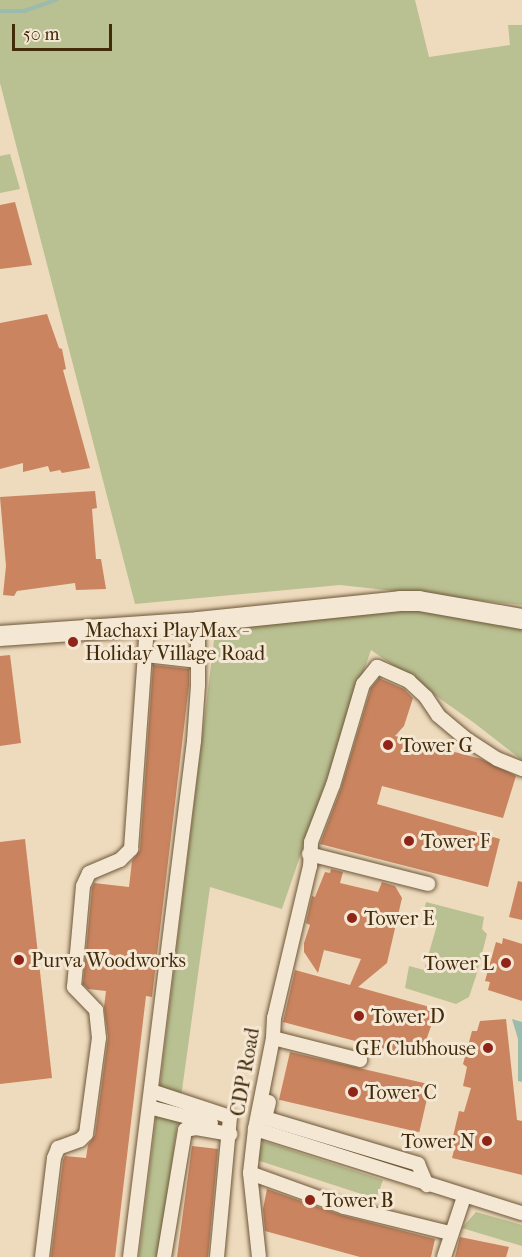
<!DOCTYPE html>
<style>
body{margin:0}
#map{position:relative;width:522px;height:1257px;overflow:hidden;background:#eedabd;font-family:"IM FELL French Canon",serif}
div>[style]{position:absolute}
.green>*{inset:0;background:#b9c091;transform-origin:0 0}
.water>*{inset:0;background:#9bbbac}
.stream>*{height:4px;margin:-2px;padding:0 2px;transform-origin:2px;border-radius:2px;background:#9bbbac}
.building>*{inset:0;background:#ca8460;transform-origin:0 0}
.roads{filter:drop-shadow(0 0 2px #6d5738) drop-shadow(0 0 2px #6d5738)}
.street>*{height:14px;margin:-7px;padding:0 7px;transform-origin:7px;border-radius:7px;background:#f4e7d4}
.secondary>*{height:20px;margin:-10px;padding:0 10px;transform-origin:10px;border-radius:10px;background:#f4e7d4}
.dots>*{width:16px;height:16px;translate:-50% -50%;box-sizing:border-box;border:3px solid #f4e7d4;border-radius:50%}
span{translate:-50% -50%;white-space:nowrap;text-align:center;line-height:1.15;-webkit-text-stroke:6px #f4e7d4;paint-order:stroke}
.poi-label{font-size:20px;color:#422b0b}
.left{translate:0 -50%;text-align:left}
.right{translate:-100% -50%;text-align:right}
.street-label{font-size:20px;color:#422b0b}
.scale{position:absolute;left:12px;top:24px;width:100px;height:27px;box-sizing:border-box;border:3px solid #422b0b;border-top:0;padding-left:8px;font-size:18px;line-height:21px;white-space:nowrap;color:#422b0b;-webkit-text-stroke:4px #f4e7d4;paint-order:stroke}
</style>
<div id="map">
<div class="green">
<i style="clip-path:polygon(0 0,415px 0,429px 57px,510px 45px,508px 25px,522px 25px,522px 605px,340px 585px,135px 604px,0 83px)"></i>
<i style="clip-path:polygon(10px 154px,20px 189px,0 193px,0 156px)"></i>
<i style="clip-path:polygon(377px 602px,522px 624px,522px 760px,473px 722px,371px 650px,282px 909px,210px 887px,159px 1257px,139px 1257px,216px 624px)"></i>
<i style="clip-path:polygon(426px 902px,484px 917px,482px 929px,487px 934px,477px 973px,469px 997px,456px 1004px,405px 988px,409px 966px,424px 970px,437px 925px,422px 921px)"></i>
<i style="left:263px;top:1141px;width:126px;height:20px;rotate:18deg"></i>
<i style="clip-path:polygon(476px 1212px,522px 1225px,522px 1246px,462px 1228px)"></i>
</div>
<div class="water">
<i style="clip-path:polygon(512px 1019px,522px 1022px,522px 1082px,518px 1081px,518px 1039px)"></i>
</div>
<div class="stream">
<i style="left:0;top:11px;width:24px"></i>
<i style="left:24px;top:11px;width:34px;rotate:-19deg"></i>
</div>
<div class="building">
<i style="clip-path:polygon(15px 202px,32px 265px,0 269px,0 205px)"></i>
<i style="clip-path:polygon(47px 314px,59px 348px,62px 349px,66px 369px,63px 370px,90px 468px,62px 473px,60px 470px,50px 472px,48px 466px,23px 472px,23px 463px,0 469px,0 323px)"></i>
<i style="clip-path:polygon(95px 491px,97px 508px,92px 509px,96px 559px,101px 559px,106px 589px,76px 590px,75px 583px,17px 591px,14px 596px,3px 595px,6px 566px,0 497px)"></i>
<i style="clip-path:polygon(10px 655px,21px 743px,0 746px,0 656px)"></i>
<i style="clip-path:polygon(153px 665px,189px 669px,189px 685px,152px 997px,146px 996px,115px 1257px,51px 1257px,63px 1160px,65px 1156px,86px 1158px,88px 1145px,95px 1135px,108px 1037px,104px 1007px,106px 991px,88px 989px,83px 984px,92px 888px,94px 883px,129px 887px,132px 861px,140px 850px)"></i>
<i style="clip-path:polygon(379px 678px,404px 689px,413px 698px,404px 726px,395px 736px,481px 759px,516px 776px,503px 818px,382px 786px,377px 804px,500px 839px,488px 887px,320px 844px,341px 788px,371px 688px)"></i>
<i style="clip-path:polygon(25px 839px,52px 1078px,0 1084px,0 842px)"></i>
<i style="clip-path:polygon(331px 869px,343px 872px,340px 883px,378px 892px,382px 882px,395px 886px,402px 898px,387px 963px,358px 987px,437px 1009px,420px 1058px,283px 1022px,295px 970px,350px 985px,361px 959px,324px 950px,318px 973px,304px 952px,304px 943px,310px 925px,306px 923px,312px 896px,315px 897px,325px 872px,330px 873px)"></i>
<i style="clip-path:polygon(518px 881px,522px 882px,522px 920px,509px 917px)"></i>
<i style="clip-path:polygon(503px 938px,522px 944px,522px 1001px,488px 990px,490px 982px,485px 981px,496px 942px,502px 944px)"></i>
<i style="clip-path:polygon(506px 1019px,517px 1120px,522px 1121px,522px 1175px,452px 1158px,454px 1150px,450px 1149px,459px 1111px,464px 1112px,471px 1088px,463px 1086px,467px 1067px,463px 1064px,472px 1031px,477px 1031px,480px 1021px)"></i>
<i style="left:290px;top:1052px;width:144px;height:49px;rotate:13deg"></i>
<i style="clip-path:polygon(192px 1146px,218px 1149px,208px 1257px,177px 1257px)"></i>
<i style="clip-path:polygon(267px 1189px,341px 1215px,435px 1239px,431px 1257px,360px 1257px,265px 1231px,263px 1209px)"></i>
<i style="clip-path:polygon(460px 1237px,509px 1247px,506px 1257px,455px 1257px)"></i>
</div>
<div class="roads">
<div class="street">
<i style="left:146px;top:655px;width:52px;rotate:6.6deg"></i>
<i style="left:522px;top:769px;width:27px;rotate:-158deg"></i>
<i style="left:497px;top:759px;width:38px;rotate:-147deg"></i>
<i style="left:465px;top:738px;width:35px;rotate:-140deg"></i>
<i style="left:438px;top:715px;width:22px;rotate:-124deg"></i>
<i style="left:426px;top:697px;width:23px;rotate:-137deg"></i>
<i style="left:409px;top:681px;width:35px;rotate:-156deg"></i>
<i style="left:377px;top:667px;width:22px;rotate:129deg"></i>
<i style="left:363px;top:684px;width:105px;rotate:106.5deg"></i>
<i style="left:333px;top:785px;width:61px;rotate:111.1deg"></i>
<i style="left:311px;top:842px;width:24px;rotate:92deg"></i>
<i style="left:310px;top:866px;width:156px;rotate:103.3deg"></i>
<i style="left:274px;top:1018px;width:20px;rotate:93deg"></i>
<i style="left:273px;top:1038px;width:93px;rotate:101.2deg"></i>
<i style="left:255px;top:1129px;width:280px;rotate:17.5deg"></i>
<i style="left:309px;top:854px;width:123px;rotate:14.1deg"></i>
<i style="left:273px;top:1038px;width:90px;rotate:14.2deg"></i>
<i style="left:151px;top:1091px;width:83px;rotate:18.2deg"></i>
<i style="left:230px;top:1117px;width:141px;rotate:95.3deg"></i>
<i style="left:269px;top:1102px;width:16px;rotate:104deg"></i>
<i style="left:265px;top:1118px;width:160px;rotate:16.7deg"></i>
<i style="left:418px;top:1164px;width:23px;rotate:67deg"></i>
<i style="left:149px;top:1107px;width:64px;rotate:14.5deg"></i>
<i style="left:255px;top:1129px;width:44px;rotate:96.5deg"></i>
<i style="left:250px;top:1173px;width:100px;rotate:19.9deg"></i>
<i style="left:344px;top:1207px;width:109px;rotate:13.8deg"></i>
<i style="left:250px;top:1173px;width:84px;rotate:83.9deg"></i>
<i style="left:42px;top:1257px;width:100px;rotate:-83.1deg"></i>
<i style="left:54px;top:1158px;width:11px;rotate:-68deg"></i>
<i style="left:58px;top:1148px;width:23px;rotate:-20deg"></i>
<i style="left:80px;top:1140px;width:8px;rotate:-45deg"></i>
<i style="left:86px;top:1134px;width:97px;rotate:-82.3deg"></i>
<i style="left:99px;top:1038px;width:28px;rotate:-96deg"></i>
<i style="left:96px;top:1010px;width:32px;rotate:-134deg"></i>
<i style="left:74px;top:987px;width:101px;rotate:-84.9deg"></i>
<i style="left:83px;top:886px;width:14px;rotate:-65deg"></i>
<i style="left:89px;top:873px;width:34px;rotate:-23deg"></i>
<i style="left:120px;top:860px;width:16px;rotate:-45deg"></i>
<i style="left:131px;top:849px;width:225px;rotate:-85.9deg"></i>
<i style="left:130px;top:1257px;width:520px;rotate:-82.93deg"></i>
<i style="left:194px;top:741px;width:56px;rotate:-85.9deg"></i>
<i style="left:198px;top:685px;width:63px;rotate:-90deg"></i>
<i style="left:164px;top:1257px;width:129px;rotate:-80.6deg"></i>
<i style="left:185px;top:1130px;width:11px;rotate:-10deg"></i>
<i style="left:196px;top:1128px;width:35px;rotate:10deg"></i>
<i style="left:444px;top:1257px;width:63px;rotate:-71.6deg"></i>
</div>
<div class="secondary">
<i style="left:0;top:636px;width:198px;rotate:-4deg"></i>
<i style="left:198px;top:622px;width:203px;rotate:-5.9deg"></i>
<i style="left:400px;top:601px;width:19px"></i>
<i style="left:419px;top:601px;width:105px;rotate:9.9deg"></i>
</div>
</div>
<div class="dots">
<i style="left:73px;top:642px;background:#8f2418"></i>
<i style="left:388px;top:745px;background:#8f2418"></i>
<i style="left:409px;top:841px;background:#8f2418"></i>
<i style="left:352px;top:918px;background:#8f2418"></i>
<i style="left:19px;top:960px;background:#8f2418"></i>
<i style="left:506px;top:963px;background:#8f2418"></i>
<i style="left:359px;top:1016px;background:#8f2418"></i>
<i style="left:488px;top:1048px;background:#8f2418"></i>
<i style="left:353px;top:1092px;background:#8f2418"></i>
<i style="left:487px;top:1141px;background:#8f2418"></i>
<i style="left:310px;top:1200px;background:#8f2418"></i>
</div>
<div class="poi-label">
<span class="left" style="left:85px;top:642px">Machaxi PlayMax -<br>Holiday Village Road</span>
<span class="left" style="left:400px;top:745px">Tower G</span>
<span class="left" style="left:421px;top:841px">Tower F</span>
<span class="left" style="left:364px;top:918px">Tower E</span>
<span class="left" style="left:31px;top:960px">Purva Woodworks</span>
<span class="right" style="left:494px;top:963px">Tower L</span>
<span class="left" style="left:371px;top:1016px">Tower D</span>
<span class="right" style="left:476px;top:1048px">GE Clubhouse</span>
<span class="left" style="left:365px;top:1092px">Tower C</span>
<span class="right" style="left:475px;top:1141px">Tower N</span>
<span class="left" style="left:322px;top:1200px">Tower B</span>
</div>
<div class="street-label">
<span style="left:245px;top:1072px;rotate:-80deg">CDP Road</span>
</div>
<div class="scale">50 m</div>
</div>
